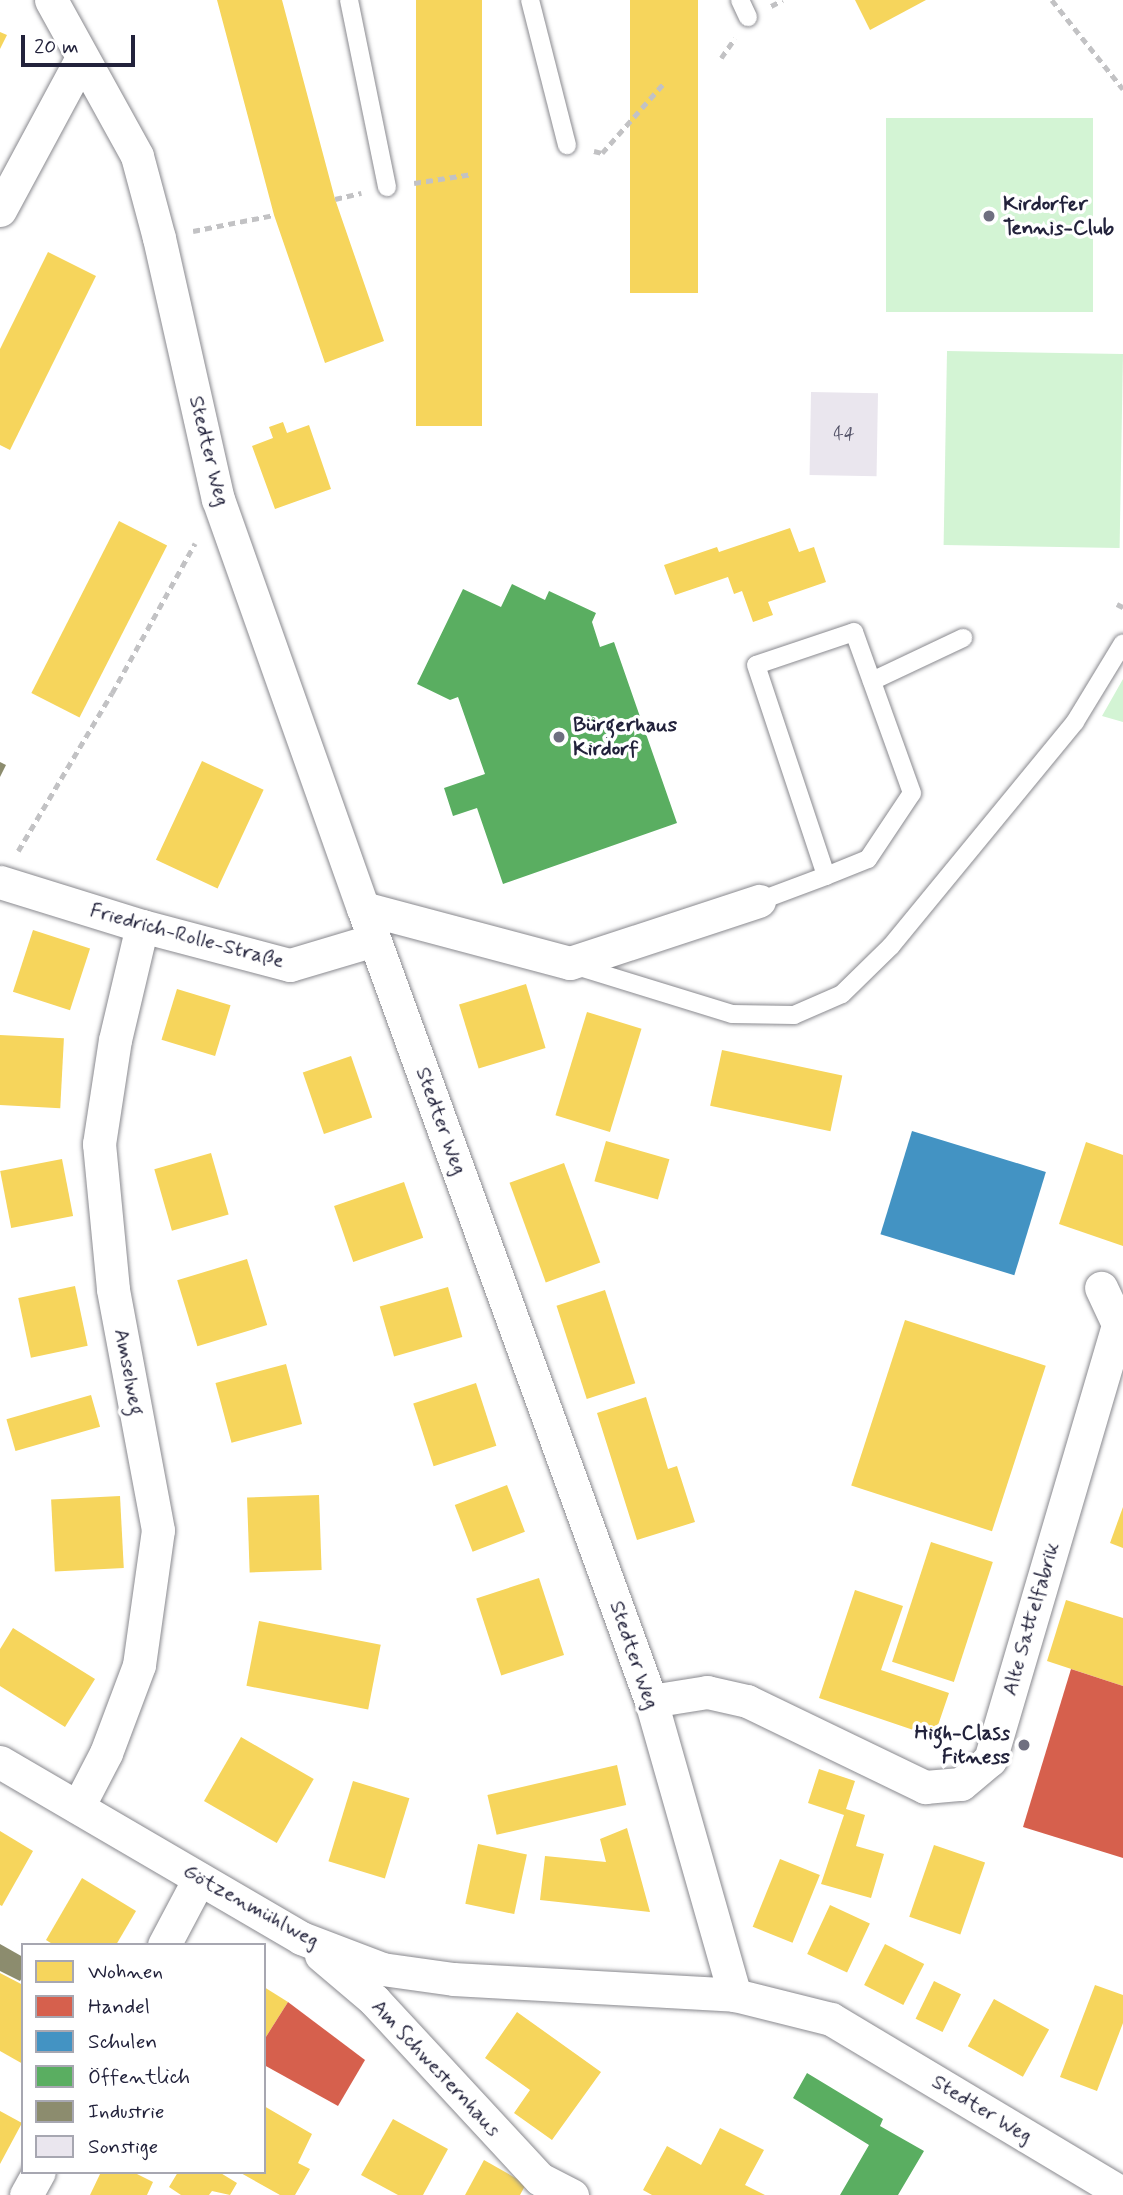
<!DOCTYPE html>
<meta charset="utf-8">
<style>
body{margin:0}
#map{position:relative;width:1123px;height:2195px;overflow:hidden;background:#fff;font-family:Mynerve,sans-serif}
div>[style]{position:absolute}
.green>*{inset:0;background:#d3f4d4;transform-origin:0 0}
.homes>*{inset:0;background:#f6d55c;transform-origin:0 0}
.shops>*{inset:0;background:#d6604d}
.schools>*{inset:0;background:#4393c3;transform-origin:0 0}
.public>*{inset:0;background:#5aae61}
.industry>*{inset:0;background:#8c8c6e}
.building>*{inset:0;background:#eae6ee;transform-origin:0 0}
.path>*{height:4.5px;margin-top:-2.25px;transform-origin:0;background:repeating-linear-gradient(90deg,#c2c2c4 0 7px,transparent 0 12px)}
.roads{filter:drop-shadow(0 0 2px #8a8a8f) drop-shadow(0 0 2px #8a8a8f)}
.service>*{height:18px;margin:-9px;padding:0 9px;transform-origin:9px;border-radius:9px;background:#fff}
.minor>*{height:33px;margin:-16.5px;padding:0 16.5px;transform-origin:16.5px;border-radius:16.5px;background:#fff}
.dots>*{width:19px;height:19px;translate:-50% -50%;box-sizing:border-box;border:4px solid #fff;border-radius:50%}
span{translate:-50% -50%;white-space:nowrap;text-align:center;line-height:1.15;-webkit-text-stroke:7px #fff;paint-order:stroke}
.number-label{font-size:18px;color:#545368}
.number-label span{-webkit-text-stroke-width:0}
.poi-label{font-size:21px;color:#22223b;font-weight:700}
.left{translate:0 -50%;text-align:left}
.right{translate:-100% -50%;text-align:right}
.street-label{font-size:21px;color:#22223b}
.legend{position:absolute;left:21px;top:1943px;width:245px;height:231px;box-sizing:border-box;background:#fff;border:2px solid #a7a7b1;margin:0;padding:9px 12px;list-style:none;font-size:21px;color:#22223b}
.legend li{display:flex;align-items:center;gap:14px;height:35px}
.legend b{width:35px;border:2px solid #a7a7b1}
.scale{position:absolute;left:21px;top:35px;width:114px;height:32px;box-sizing:border-box;border:4px solid #22223b;border-top:0;padding-left:9px;font-size:21px;line-height:24px;white-space:nowrap;color:#22223b;-webkit-text-stroke:5px #fff;paint-order:stroke}
</style>
<div id="map">
<div class="green">
<i style="left:886px;top:118px;width:207px;height:194px"></i>
<i style="left:947px;top:351px;width:176px;height:194px;rotate:1deg"></i>
<i style="clip-path:polygon(1123px 679px,1123px 722px,1102px 716px)"></i>
</div>
<div class="homes">
<i style="clip-path:polygon(217px 0,282px 0,335px 199px,384px 341px,325px 363px,274px 215px)"></i>
<i style="left:416px;top:0;width:66px;height:426px"></i>
<i style="left:630px;top:0;width:68px;height:293px"></i>
<i style="clip-path:polygon(855px 0,926px 0,870px 30px)"></i>
<i style="clip-path:polygon(0 32px,7px 35px,0 49px)"></i>
<i style="clip-path:polygon(48px 252px,96px 276px,10px 450px,0 445px,0 349px)"></i>
<i style="clip-path:polygon(283px 422px,287px 433px,309px 425px,331px 489px,275px 509px,252px 446px,273px 438px,269px 427px)"></i>
<i style="left:119px;top:521px;width:54px;height:193px;rotate:27deg"></i>
<i style="clip-path:polygon(790px 528px,799px 552px,814px 547px,826px 582px,768px 602px,773px 615px,753px 622px,742px 591px,734px 594px,728px 577px,675px 595px,664px 565px,717px 547px,719px 552px)"></i>
<i style="left:202px;top:761px;width:68px;height:109px;rotate:25deg"></i>
<i style="left:33px;top:930px;width:60px;height:65px;rotate:18deg"></i>
<i style="left:526px;top:984px;width:67px;height:70px;rotate:73deg"></i>
<i style="left:177px;top:989px;width:56px;height:53px;rotate:17deg"></i>
<i style="left:587px;top:1012px;width:57px;height:108px;rotate:17deg"></i>
<i style="left:0;top:1035px;width:64px;height:70px;rotate:3deg"></i>
<i style="left:722px;top:1050px;width:123px;height:57px;rotate:12deg"></i>
<i style="left:351px;top:1056px;width:65px;height:51px;rotate:71deg"></i>
<i style="left:606px;top:1141px;width:66px;height:42px;rotate:16deg"></i>
<i style="clip-path:polygon(1086px 1142px,1123px 1155px,1123px 1246px,1059px 1224px)"></i>
<i style="left:211px;top:1153px;width:64px;height:59px;rotate:74deg"></i>
<i style="left:62px;top:1159px;width:58px;height:63px;rotate:79deg"></i>
<i style="left:564px;top:1163px;width:106px;height:58px;rotate:70deg"></i>
<i style="left:404px;top:1182px;width:59px;height:74px;rotate:71deg"></i>
<i style="left:247px;top:1259px;width:69px;height:73px;rotate:73deg"></i>
<i style="left:75px;top:1286px;width:61px;height:58px;rotate:78deg"></i>
<i style="left:448px;top:1287px;width:52px;height:71px;rotate:74deg"></i>
<i style="left:605px;top:1290px;width:98px;height:51px;rotate:72deg"></i>
<i style="left:905px;top:1320px;width:148px;height:174px;rotate:18deg"></i>
<i style="left:286px;top:1364px;width:62px;height:73px;rotate:75deg"></i>
<i style="left:476px;top:1383px;width:66px;height:66px;rotate:72deg"></i>
<i style="left:91px;top:1395px;width:33px;height:88px;rotate:74deg"></i>
<i style="clip-path:polygon(646px 1397px,668px 1469px,677px 1466px,695px 1522px,637px 1540px,597px 1413px)"></i>
<i style="left:507px;top:1485px;width:50px;height:56px;rotate:69deg"></i>
<i style="left:319px;top:1495px;width:75px;height:72px;rotate:88deg"></i>
<i style="left:120px;top:1496px;width:72px;height:69px;rotate:87deg"></i>
<i style="clip-path:polygon(1123px 1507px,1123px 1548px,1110px 1543px)"></i>
<i style="left:931px;top:1542px;width:65px;height:126px;rotate:18deg"></i>
<i style="left:539px;top:1578px;width:81px;height:66px;rotate:72deg"></i>
<i style="clip-path:polygon(855px 1590px,903px 1606px,881px 1670px,949px 1693px,934px 1737px,819px 1698px)"></i>
<i style="clip-path:polygon(1066px 1600px,1123px 1618px,1123px 1686px,1047px 1661px)"></i>
<i style="left:259px;top:1621px;width:124px;height:66px;rotate:11deg"></i>
<i style="clip-path:polygon(13px 1628px,95px 1679px,65px 1727px,0 1686px,0 1649px)"></i>
<i style="left:241px;top:1737px;width:84px;height:74px;rotate:30deg"></i>
<i style="left:617px;top:1765px;width:41px;height:133px;rotate:77deg"></i>
<i style="clip-path:polygon(819px 1769px,855px 1781px,846px 1809px,865px 1815px,856px 1846px,884px 1854px,871px 1898px,821px 1884px,844px 1815px,808px 1803px)"></i>
<i style="left:353px;top:1781px;width:59px;height:84px;rotate:17deg"></i>
<i style="clip-path:polygon(627px 1828px,650px 1912px,540px 1900px,545px 1856px,606px 1862px,600px 1839px)"></i>
<i style="clip-path:polygon(0 1831px,33px 1851px,2px 1906px,0 1905px)"></i>
<i style="left:478px;top:1844px;width:50px;height:61px;rotate:12deg"></i>
<i style="left:934px;top:1845px;width:54px;height:76px;rotate:19deg"></i>
<i style="left:780px;top:1859px;width:43px;height:73px;rotate:22deg"></i>
<i style="clip-path:polygon(82px 1878px,136px 1911px,116px 1945px,54px 1945px,46px 1940px)"></i>
<i style="left:830px;top:1905px;width:44px;height:54px;rotate:25deg"></i>
<i style="left:885px;top:1944px;width:44px;height:46px;rotate:27deg"></i>
<i style="clip-path:polygon(0 1973px,23px 1985px,23px 2064px,0 2051px)"></i>
<i style="left:934px;top:1981px;width:30px;height:42px;rotate:26deg"></i>
<i style="clip-path:polygon(1095px 1985px,1123px 1995px,1123px 2023px,1097px 2091px,1060px 2077px)"></i>
<i style="clip-path:polygon(264px 1987px,288px 2002px,264px 2040px)"></i>
<i style="left:994px;top:1999px;width:63px;height:54px;rotate:29deg"></i>
<i style="clip-path:polygon(517px 2012px,601px 2072px,552px 2140px,514px 2113px,530px 2090px,485px 2058px)"></i>
<i style="clip-path:polygon(264px 2106px,312px 2134px,298px 2163px,310px 2169px,295px 2195px,280px 2195px,239px 2172px,264px 2172px)"></i>
<i style="clip-path:polygon(0 2111px,22px 2123px,0 2164px)"></i>
<i style="clip-path:polygon(393px 2119px,448px 2149px,423px 2195px,398px 2195px,361px 2175px)"></i>
<i style="clip-path:polygon(720px 2128px,764px 2150px,745px 2185px,765px 2195px,652px 2195px,643px 2190px,667px 2146px,701px 2165px)"></i>
<i style="clip-path:polygon(484px 2160px,526px 2184px,520px 2195px,465px 2195px)"></i>
<i style="clip-path:polygon(101px 2172px,133px 2172px,153px 2182px,147px 2195px,90px 2195px)"></i>
<i style="clip-path:polygon(178px 2172px,219px 2172px,237px 2183px,230px 2195px,212px 2191px,209px 2195px,181px 2195px,169px 2187px)"></i>
</div>
<div class="shops">
<i style="clip-path:polygon(1071px 1669px,1123px 1686px,1123px 1858px,1023px 1827px)"></i>
<i style="clip-path:polygon(288px 2002px,365px 2060px,338px 2106px,264px 2065px,264px 2040px)"></i>
</div>
<div class="schools">
<i style="left:912px;top:1131px;width:140px;height:108px;rotate:17deg"></i>
</div>
<div class="public">
<i style="clip-path:polygon(512px 584px,545px 600px,549px 591px,596px 613px,592px 622px,600px 647px,614px 642px,677px 823px,503px 884px,477px 808px,453px 816px,444px 788px,485px 774px,458px 697px,450px 700px,417px 684px,463px 589px,501px 607px)"></i>
<i style="clip-path:polygon(807px 2073px,883px 2119px,880px 2126px,924px 2151px,898px 2195px,840px 2195px,869px 2145px,793px 2098px)"></i>
</div>
<div class="industry">
<i style="clip-path:polygon(0 762px,6px 765px,0 777px)"></i>
<i style="clip-path:polygon(0 1944px,23px 1957px,23px 1976px,20px 1981px,0 1971px)"></i>
</div>
<div class="building">
<i style="left:811px;top:392px;width:67px;height:83px;rotate:1deg"></i>
</div>
<div class="path">
<i style="left:1052px;top:0;width:114px;rotate:51.4deg"></i>
<i style="left:771px;top:6px;width:13px;rotate:-27deg"></i>
<i style="left:721px;top:58px;width:24px;rotate:-55deg"></i>
<i style="left:594px;top:151px;width:8px;rotate:14deg"></i>
<i style="left:602px;top:153px;width:94px;rotate:-48.5deg"></i>
<i style="left:414px;top:183px;width:59px;rotate:-8.8deg"></i>
<i style="left:335px;top:199px;width:27px;rotate:-13deg"></i>
<i style="left:193px;top:231px;width:83px;rotate:-11.2deg"></i>
<i style="left:1117px;top:604px;width:7px;rotate:27deg"></i>
<i style="left:18px;top:851px;width:184px;rotate:-59.3deg"></i>
<i style="left:112px;top:693px;width:171px;rotate:-61deg"></i>
</div>
<div class="roads">
<div class="service">
<i style="left:349px;top:0;width:191px;rotate:78.5deg"></i>
<i style="left:530px;top:0;width:150px;rotate:75.7deg"></i>
<i style="left:740px;top:0;width:19px;rotate:65deg"></i>
<i style="left:872px;top:681px;width:101px;rotate:-25.3deg"></i>
<i style="left:759px;top:901px;width:72px;rotate:-20.5deg"></i>
<i style="left:826px;top:876px;width:45px;rotate:-22deg"></i>
<i style="left:868px;top:859px;width:79px;rotate:-56.3deg"></i>
<i style="left:912px;top:793px;width:171px;rotate:-109.8deg"></i>
<i style="left:854px;top:632px;width:103px;rotate:161.4deg"></i>
<i style="left:756px;top:665px;width:222px;rotate:71.6deg"></i>
<i style="left:573px;top:965px;width:166px;rotate:17.1deg"></i>
<i style="left:732px;top:1014px;width:62px;rotate:0.9deg"></i>
<i style="left:794px;top:1015px;width:52px;rotate:-23.6deg"></i>
<i style="left:842px;top:994px;width:69px;rotate:-44.4deg"></i>
<i style="left:891px;top:946px;width:290px;rotate:-50.6deg"></i>
<i style="left:1075px;top:722px;width:92px;rotate:-58.7deg"></i>
</div>
<div class="minor">
<i style="left:51px;top:0;width:178px;rotate:61.1deg"></i>
<i style="left:137px;top:156px;width:85px;rotate:75deg"></i>
<i style="left:159px;top:238px;width:268px;rotate:77.3deg"></i>
<i style="left:218px;top:499px;width:434px;rotate:70.5deg"></i>
<i style="left:363px;top:908px;width:844px;rotate:70.04deg"></i>
<i style="left:651px;top:1701px;width:306px;rotate:74.1deg"></i>
<i style="left:0;top:210px;width:173px;rotate:-61.7deg"></i>
<i style="left:0;top:882px;width:149px;rotate:17.2deg"></i>
<i style="left:142px;top:926px;width:153px;rotate:14.8deg"></i>
<i style="left:290px;top:965px;width:88px;rotate:-16.6deg"></i>
<i style="left:363px;top:908px;width:214px;rotate:14.9deg"></i>
<i style="left:570px;top:963px;width:199px;rotate:-18.2deg"></i>
<i style="left:651px;top:1701px;width:57px;rotate:-9.1deg"></i>
<i style="left:707px;top:1692px;width:41px;rotate:12.7deg"></i>
<i style="left:747px;top:1701px;width:198px;rotate:25.8deg"></i>
<i style="left:925px;top:1787px;width:36px;rotate:-5deg"></i>
<i style="left:961px;top:1784px;width:38px;rotate:-40deg"></i>
<i style="left:990px;top:1760px;width:454px;rotate:-73.6deg"></i>
<i style="left:1118px;top:1324px;width:40px;rotate:-115deg"></i>
<i style="left:0;top:1762px;width:349px;rotate:30.3deg"></i>
<i style="left:301px;top:1938px;width:87px;rotate:20.9deg"></i>
<i style="left:382px;top:1969px;width:72px;rotate:8deg"></i>
<i style="left:453px;top:1979px;width:282px;rotate:3.2deg"></i>
<i style="left:735px;top:1995px;width:99px;rotate:14deg"></i>
<i style="left:831px;top:2019px;width:340px;rotate:30.9deg"></i>
<i style="left:78px;top:1807px;width:61px;rotate:-62.6deg"></i>
<i style="left:106px;top:1753px;width:94px;rotate:-69.4deg"></i>
<i style="left:139px;top:1665px;width:136px;rotate:-82deg"></i>
<i style="left:158px;top:1530px;width:245px;rotate:-100.6deg"></i>
<i style="left:113px;top:1289px;width:146px;rotate:-95.5deg"></i>
<i style="left:99px;top:1144px;width:105px;rotate:-81.3deg"></i>
<i style="left:115px;top:1040px;width:117px;rotate:-76.7deg"></i>
<i style="left:164px;top:1945px;width:75px;rotate:-62.1deg"></i>
<i style="left:321px;top:1955px;width:70px;rotate:40.3deg"></i>
<i style="left:374px;top:2000px;width:244px;rotate:47.2deg"></i>
<i style="left:540px;top:2179px;width:36px;rotate:27deg"></i>
<i style="left:26px;top:2195px;width:26px;rotate:-61deg"></i>
</div>
</div>
<div class="dots">
<i style="left:989px;top:216px;background:#6f6f80"></i>
<i style="left:559px;top:737px;background:#6f6f80"></i>
<i style="left:1024px;top:1745px;background:#6f6f80"></i>
</div>
<div class="number-label">
<span style="left:844px;top:434px">44</span>
</div>
<div class="poi-label">
<span class="left" style="left:1003px;top:216px">Kirdorfer<br>Tennis-Club</span>
<span class="left" style="left:573px;top:737px">Bürgerhaus<br>Kirdorf</span>
<span class="right" style="left:1010px;top:1745px">High-Class<br>Fitness</span>
</div>
<div class="street-label">
<span style="left:209px;top:451px;rotate:76deg">Stedter Weg</span>
<span style="left:187px;top:936px;rotate:15deg">Friedrich-Rolle-Straße</span>
<span style="left:441px;top:1121px;rotate:70deg">Stedter Weg</span>
<span style="left:129px;top:1372px;rotate:79deg">Amselweg</span>
<span style="left:1031px;top:1619px;rotate:-74deg">Alte Sattelfabrik</span>
<span style="left:634px;top:1655px;rotate:71deg">Stedter Weg</span>
<span style="left:251px;top:1906px;rotate:29deg">Götzenmühlweg</span>
<span style="left:436px;top:2068px;rotate:47deg">Am Schwesternhaus</span>
<span style="left:982px;top:2109px;rotate:31deg">Stedter Weg</span>
</div>
<ul class="legend">
<li><b style="height:19px;background:#f6d55c"></b>Wohnen</li>
<li><b style="height:19px;background:#d6604d"></b>Handel</li>
<li><b style="height:19px;background:#4393c3"></b>Schulen</li>
<li><b style="height:19px;background:#5aae61"></b>Öffentlich</li>
<li><b style="height:19px;background:#8c8c6e"></b>Industrie</li>
<li><b style="height:19px;background:#eae6ee"></b>Sonstige</li>
</ul>
<div class="scale">20 m</div>
</div>
